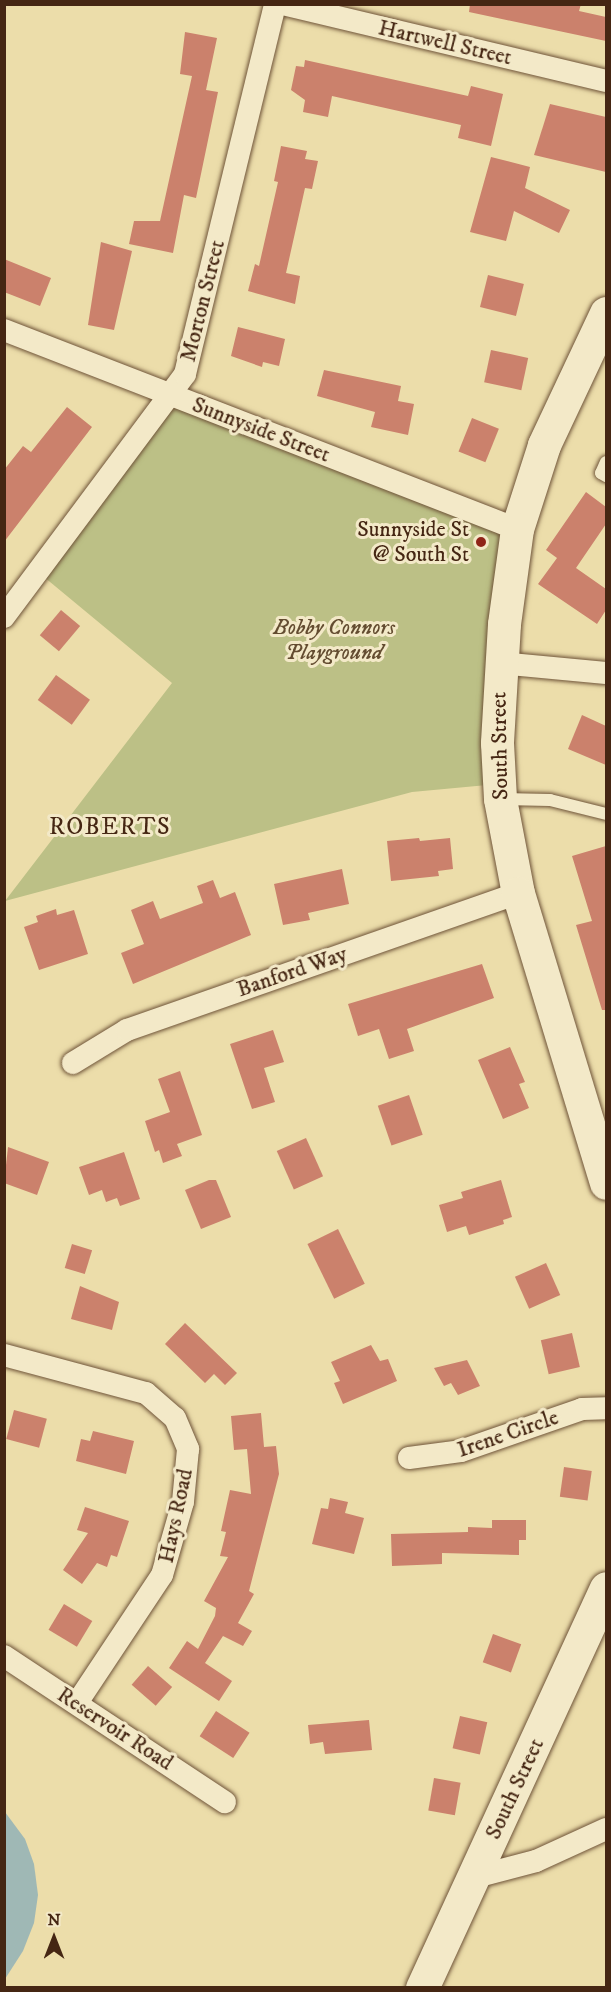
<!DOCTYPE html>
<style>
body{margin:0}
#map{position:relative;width:611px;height:1992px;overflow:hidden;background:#ecddaa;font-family:"IM FELL DW Pica",serif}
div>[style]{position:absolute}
.green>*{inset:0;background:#bcc086}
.water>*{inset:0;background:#9fb8b5}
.building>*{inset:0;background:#cb816c;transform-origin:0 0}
.roads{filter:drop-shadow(0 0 2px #6f5439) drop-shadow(0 0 2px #6f5439)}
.service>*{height:12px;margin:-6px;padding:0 6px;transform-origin:6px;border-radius:6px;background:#f3e9c8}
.minor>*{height:22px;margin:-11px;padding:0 11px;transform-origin:11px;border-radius:11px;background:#f3e9c8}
.secondary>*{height:33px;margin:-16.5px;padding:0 16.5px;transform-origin:16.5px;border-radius:16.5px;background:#f3e9c8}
.dots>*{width:16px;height:16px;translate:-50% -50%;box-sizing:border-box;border:3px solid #f3e9c8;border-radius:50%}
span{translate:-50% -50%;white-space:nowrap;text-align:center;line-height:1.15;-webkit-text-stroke:6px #f3e9c8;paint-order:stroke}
.street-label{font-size:22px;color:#452613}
.poi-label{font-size:22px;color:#452613}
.right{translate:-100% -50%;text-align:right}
.park-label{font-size:22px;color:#634c30;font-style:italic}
.neighbourhood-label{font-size:24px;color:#452613;letter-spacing:1.5px}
.frame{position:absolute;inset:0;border:6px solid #452613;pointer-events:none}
.north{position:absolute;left:24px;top:1908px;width:60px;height:60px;-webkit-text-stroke:4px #f3e9c8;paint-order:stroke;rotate:0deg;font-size:16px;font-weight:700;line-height:24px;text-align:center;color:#452613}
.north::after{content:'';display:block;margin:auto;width:21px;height:27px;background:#452613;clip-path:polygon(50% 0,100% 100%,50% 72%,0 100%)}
</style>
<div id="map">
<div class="green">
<i style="clip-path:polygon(170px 396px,517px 529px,498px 784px,412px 792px,5px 901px,172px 683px,38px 572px)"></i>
</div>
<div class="water">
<i style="clip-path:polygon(5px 1812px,25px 1839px,34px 1864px,38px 1895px,34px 1923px,23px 1951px,5px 1979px)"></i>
</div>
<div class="building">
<i style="clip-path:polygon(470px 4px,581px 4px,579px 11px,606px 17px,606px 41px,469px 12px)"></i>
<i style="clip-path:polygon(185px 32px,217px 38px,206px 90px,218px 92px,196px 198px,184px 195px,173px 253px,129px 244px,134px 221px,160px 221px,192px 76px,180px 74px)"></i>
<i style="clip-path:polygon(305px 60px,468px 96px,471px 86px,503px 94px,491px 146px,458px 138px,461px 125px,332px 96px,328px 117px,303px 112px,305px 100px,291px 90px,296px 66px,304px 67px)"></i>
<i style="clip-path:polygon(550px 104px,606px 117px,606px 172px,534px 155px)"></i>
<i style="clip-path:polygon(281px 146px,307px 151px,305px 159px,318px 161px,312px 189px,305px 188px,286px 273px,300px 276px,295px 304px,248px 291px,255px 264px,259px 266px,278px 182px,274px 181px)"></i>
<i style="clip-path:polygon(491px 157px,530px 167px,525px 188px,570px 210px,559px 233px,514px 211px,506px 241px,470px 232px)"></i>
<i style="clip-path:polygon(101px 242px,132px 251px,114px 330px,88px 325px)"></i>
<i style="clip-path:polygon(4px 259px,51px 278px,40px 306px,4px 292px)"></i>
<i style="left:488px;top:275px;width:37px;height:33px;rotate:14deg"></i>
<i style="clip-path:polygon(238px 327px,285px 339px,279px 366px,263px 362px,262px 367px,231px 356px)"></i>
<i style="left:491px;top:350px;width:38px;height:33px;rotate:12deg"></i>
<i style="clip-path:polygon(324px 370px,401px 386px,398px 401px,414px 404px,408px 435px,371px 427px,375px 412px,317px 396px)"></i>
<i style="clip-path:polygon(67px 407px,92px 427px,4px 542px,4px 470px,23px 446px,31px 452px)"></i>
<i style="left:472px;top:418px;width:29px;height:36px;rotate:22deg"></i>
<i style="clip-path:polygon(586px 492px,606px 507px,606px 524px,576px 568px,606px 589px,606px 610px,597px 624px,538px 584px,557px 558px,546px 550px)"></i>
<i style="left:61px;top:610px;width:25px;height:33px;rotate:40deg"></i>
<i style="left:56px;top:675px;width:42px;height:31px;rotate:36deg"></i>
<i style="clip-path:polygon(582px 715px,606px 726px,606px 765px,568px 749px)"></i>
<i style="clip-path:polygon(419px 838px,420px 841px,450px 838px,453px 869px,438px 871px,439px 876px,391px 881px,387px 841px)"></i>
<i style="clip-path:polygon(606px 846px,606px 1010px,602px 1010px,576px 925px,592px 921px,572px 856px)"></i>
<i style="clip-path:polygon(342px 869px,349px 904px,308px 913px,310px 920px,283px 925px,274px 884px)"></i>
<i style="clip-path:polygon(213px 880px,220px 898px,235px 892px,251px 935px,133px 984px,121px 953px,144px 944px,131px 910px,153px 901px,160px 919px,203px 903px,197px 886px)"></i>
<i style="clip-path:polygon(56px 909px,57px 915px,74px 910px,88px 954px,39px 970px,24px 927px,38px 922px,36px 916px)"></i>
<i style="clip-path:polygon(482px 964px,494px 998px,407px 1029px,414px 1051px,389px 1059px,379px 1029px,358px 1036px,348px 1004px)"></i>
<i style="clip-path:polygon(273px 1030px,284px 1062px,264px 1068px,275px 1102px,252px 1109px,230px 1044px)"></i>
<i style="clip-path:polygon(510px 1047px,525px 1082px,519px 1084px,529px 1108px,503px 1119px,478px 1060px)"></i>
<i style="clip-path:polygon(180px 1071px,202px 1135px,177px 1144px,182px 1156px,163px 1163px,159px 1150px,155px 1152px,145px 1121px,170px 1112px,158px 1079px)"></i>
<i style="left:409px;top:1095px;width:42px;height:33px;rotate:71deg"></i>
<i style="left:306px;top:1138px;width:42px;height:32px;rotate:66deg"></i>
<i style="clip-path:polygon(8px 1147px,49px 1162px,37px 1195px,4px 1183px)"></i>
<i style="clip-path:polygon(124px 1152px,140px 1199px,120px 1206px,117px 1198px,106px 1202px,102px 1190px,89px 1195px,79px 1167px)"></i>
<i style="clip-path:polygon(209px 1180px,216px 1180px,231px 1217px,201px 1229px,185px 1190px)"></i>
<i style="clip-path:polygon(501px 1180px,512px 1217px,503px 1220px,504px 1224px,469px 1235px,466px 1226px,447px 1232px,439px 1205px,463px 1198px,461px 1192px)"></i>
<i style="left:338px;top:1229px;width:61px;height:34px;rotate:64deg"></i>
<i style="left:72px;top:1244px;width:21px;height:25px;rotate:17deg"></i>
<i style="left:546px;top:1263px;width:35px;height:34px;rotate:66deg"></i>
<i style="clip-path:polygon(80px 1286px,119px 1302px,112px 1330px,71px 1319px)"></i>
<i style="clip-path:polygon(185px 1323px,237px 1373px,225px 1385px,214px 1374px,205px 1383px,165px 1344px)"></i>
<i style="left:572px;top:1333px;width:35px;height:32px;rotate:77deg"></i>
<i style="clip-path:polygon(371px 1345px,380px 1361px,388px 1359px,397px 1381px,343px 1404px,334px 1383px,340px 1381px,331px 1362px)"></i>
<i style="clip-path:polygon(467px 1360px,480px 1386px,458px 1395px,451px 1383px,444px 1386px,434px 1368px)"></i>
<i style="left:14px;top:1410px;width:34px;height:30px;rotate:15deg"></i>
<i style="clip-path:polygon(261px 1413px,264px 1447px,276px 1446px,279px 1474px,249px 1591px,254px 1594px,238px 1623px,252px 1631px,243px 1646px,223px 1636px,205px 1663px,232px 1681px,219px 1701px,169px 1668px,187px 1641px,198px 1649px,215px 1616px,216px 1608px,204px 1601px,228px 1557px,220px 1556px,226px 1532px,221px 1531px,230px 1490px,251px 1494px,247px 1449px,234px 1450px,231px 1416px)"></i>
<i style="clip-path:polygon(93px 1431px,134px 1441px,126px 1474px,76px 1461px,81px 1439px,90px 1441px)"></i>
<i style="left:564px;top:1467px;width:28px;height:30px;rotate:8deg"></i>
<i style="clip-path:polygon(330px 1498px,348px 1502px,345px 1513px,364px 1518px,354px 1554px,312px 1544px,321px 1508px,328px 1509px)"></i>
<i style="clip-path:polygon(85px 1507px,129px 1521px,117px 1557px,111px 1555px,107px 1567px,97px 1563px,82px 1584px,63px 1570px,88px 1533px,77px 1530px)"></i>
<i style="clip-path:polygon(492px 1520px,526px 1520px,526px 1540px,519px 1540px,519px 1555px,442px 1553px,442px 1564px,392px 1566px,391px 1534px,468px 1532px,468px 1527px,492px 1528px)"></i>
<i style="left:64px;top:1604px;width:33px;height:30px;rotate:31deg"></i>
<i style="left:493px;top:1634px;width:30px;height:30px;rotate:20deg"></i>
<i style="left:148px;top:1666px;width:32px;height:25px;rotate:41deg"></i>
<i style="left:216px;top:1711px;width:40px;height:30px;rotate:33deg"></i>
<i style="left:460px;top:1716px;width:28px;height:33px;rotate:13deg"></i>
<i style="clip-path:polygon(369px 1720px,372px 1750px,325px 1754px,323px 1742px,310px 1744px,308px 1725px)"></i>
<i style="left:434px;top:1778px;width:27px;height:33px;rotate:10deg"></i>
</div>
<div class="roads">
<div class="service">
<i style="left:606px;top:462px;width:12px;rotate:114deg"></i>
<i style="left:601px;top:473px;width:6px;rotate:31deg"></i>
<i style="left:502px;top:799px;width:48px;rotate:1.2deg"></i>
<i style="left:550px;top:800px;width:58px;rotate:14deg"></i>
</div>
<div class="minor">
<i style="left:283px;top:4px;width:332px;rotate:13.4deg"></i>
<i style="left:4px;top:330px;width:550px;rotate:21.2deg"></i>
<i style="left:4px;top:617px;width:303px;rotate:-53.3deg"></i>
<i style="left:185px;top:374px;width:381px;rotate:-76.3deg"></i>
<i style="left:500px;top:663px;width:106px;rotate:5.4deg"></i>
<i style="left:73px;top:1063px;width:63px;rotate:-31.4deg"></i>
<i style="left:127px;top:1030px;width:414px;rotate:-19.3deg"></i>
<i style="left:4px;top:1355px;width:147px;rotate:15deg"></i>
<i style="left:146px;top:1393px;width:38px;rotate:41deg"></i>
<i style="left:175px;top:1418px;width:34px;rotate:67deg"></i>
<i style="left:188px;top:1449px;width:53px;rotate:95.4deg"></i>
<i style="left:183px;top:1502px;width:76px;rotate:106deg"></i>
<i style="left:162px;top:1575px;width:154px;rotate:123.6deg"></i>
<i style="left:409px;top:1458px;width:52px;rotate:-7.7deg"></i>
<i style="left:461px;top:1451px;width:128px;rotate:-19.1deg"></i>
<i style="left:582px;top:1409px;width:24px;rotate:-2deg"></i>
<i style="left:4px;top:1656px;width:265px;rotate:33.5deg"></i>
<i style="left:475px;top:1877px;width:63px;rotate:-14.7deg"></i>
<i style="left:536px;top:1861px;width:77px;rotate:-24.6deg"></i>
</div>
<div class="secondary">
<i style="left:606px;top:313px;width:146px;rotate:115.2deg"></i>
<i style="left:544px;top:445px;width:88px;rotate:107.8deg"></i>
<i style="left:517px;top:529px;width:96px;rotate:97.8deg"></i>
<i style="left:504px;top:624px;width:119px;rotate:93.4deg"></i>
<i style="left:497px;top:743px;width:56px;rotate:86.9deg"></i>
<i style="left:500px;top:799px;width:96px;rotate:79.2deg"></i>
<i style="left:518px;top:893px;width:303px;rotate:73.1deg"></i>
<i style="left:422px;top:1988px;width:440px;rotate:-65.3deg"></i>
</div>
</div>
<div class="dots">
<i style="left:481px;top:542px;background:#8f2418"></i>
</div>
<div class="street-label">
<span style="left:445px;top:43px;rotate:13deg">Hartwell Street</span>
<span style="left:203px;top:301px;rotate:-76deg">Morton Street</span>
<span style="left:261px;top:430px;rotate:21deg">Sunnyside Street</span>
<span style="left:500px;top:746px;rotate:-91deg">South Street</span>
<span style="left:292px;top:972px;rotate:-19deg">Banford Way</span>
<span style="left:508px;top:1434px;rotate:-19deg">Irene Circle</span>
<span style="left:176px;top:1516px;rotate:-78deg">Hays Road</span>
<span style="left:115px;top:1729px;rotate:33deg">Reservoir Road</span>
<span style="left:515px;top:1789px;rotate:-65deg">South Street</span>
</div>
<div class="poi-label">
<span class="right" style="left:469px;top:542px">Sunnyside St<br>@ South St</span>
</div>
<div class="park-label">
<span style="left:334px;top:640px">Bobby Connors<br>Playground</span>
</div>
<div class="neighbourhood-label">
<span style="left:110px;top:828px">ROBERTS</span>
</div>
<div class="frame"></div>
<div class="north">N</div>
</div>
